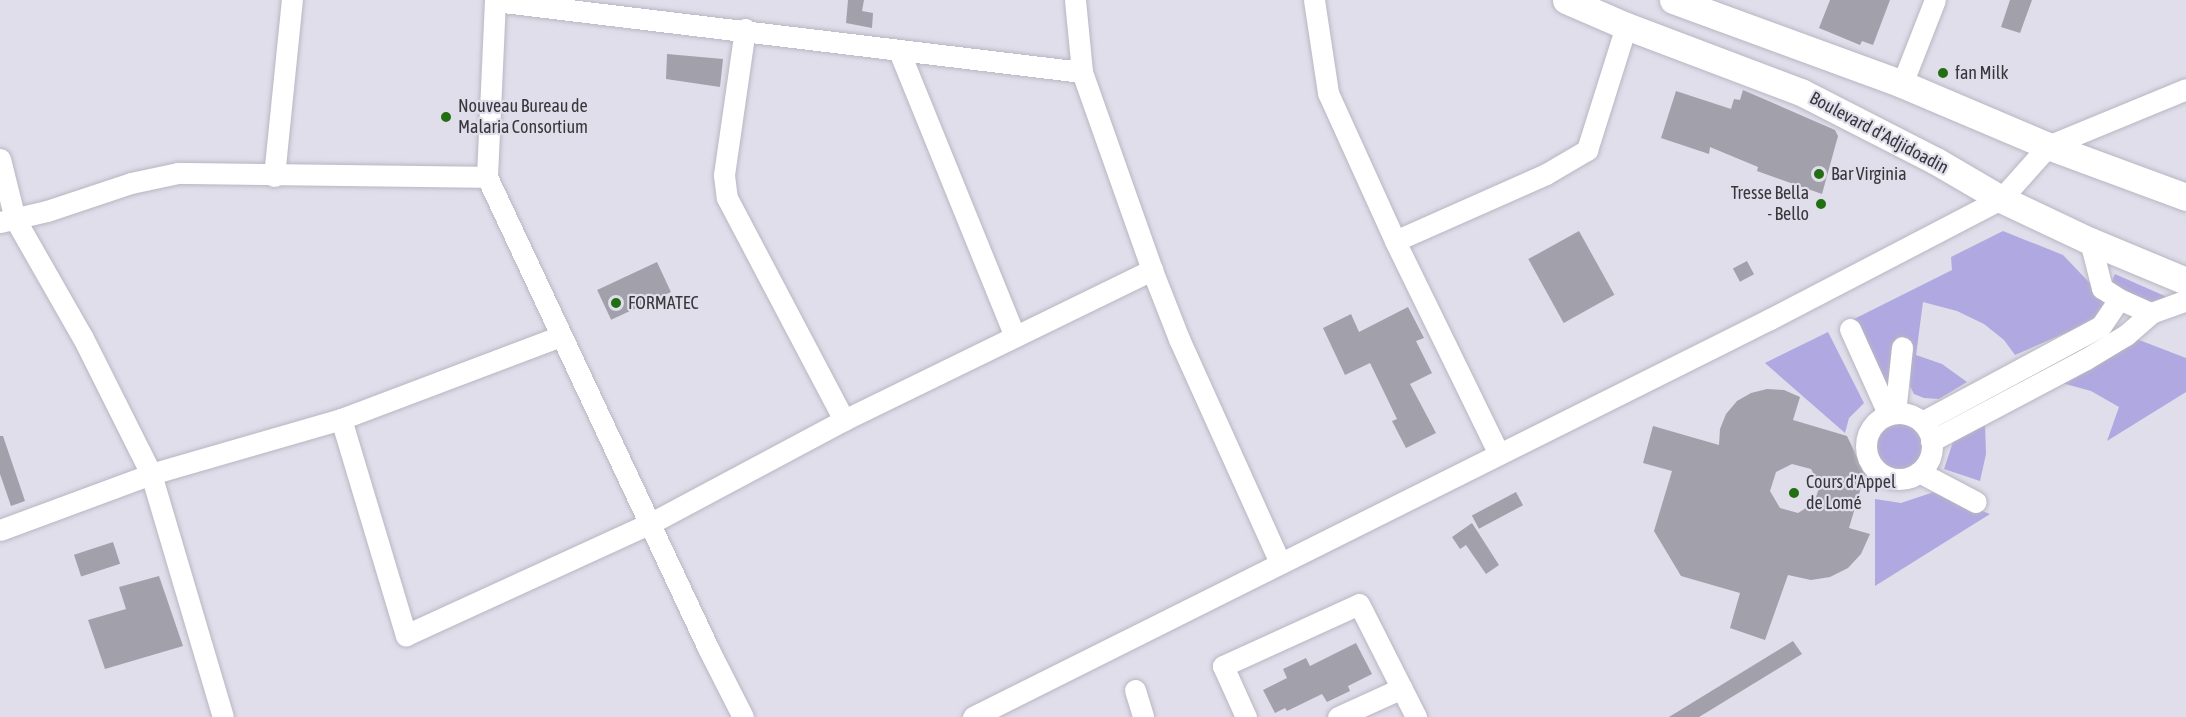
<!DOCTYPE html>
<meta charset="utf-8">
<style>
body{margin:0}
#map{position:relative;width:2186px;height:717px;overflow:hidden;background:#dfdeea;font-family:"Asap Condensed",sans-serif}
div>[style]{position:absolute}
.green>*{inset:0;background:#b0a8e0;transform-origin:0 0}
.round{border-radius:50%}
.building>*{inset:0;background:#a1a0ab;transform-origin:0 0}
.roads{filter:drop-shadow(0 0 2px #b8b6c2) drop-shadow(0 0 2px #b8b6c2)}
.minor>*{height:21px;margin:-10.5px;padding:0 10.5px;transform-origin:10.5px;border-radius:10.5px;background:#fff}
.minor>.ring{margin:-10.5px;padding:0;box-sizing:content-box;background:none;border:21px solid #fff;border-radius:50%}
.major>*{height:27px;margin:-13.5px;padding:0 13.5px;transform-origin:13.5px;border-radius:13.5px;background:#fff}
.dots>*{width:16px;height:16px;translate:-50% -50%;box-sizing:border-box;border:3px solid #dfdeea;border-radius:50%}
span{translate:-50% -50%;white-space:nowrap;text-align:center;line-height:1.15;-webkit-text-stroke:4.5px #dfdeea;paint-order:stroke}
.poi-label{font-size:18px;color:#38373c}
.left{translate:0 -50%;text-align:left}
.right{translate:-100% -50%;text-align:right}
.street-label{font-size:18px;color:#38373c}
</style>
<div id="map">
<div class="green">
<i style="clip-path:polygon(2003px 231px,2063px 255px,2107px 301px,2091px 322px,2015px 355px,2004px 340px,1984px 324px,1957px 311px,1923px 302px,1916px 355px,1942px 364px,1967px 382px,1939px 399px,1924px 398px,1914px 394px,1910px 386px,1911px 361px,1887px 398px,1852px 320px,1952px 270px,1951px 257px)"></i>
<i style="left:2115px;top:274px;width:55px;height:11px;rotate:24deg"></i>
<i style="clip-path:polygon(1828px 332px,1864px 403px,1849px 418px,1845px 433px,1765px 363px)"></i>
<i style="clip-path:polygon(2134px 338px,2186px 358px,2186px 392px,2107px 441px,2119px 407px,2091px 391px,2062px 383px)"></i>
<i class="round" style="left:1874px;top:422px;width:48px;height:48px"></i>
<i style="clip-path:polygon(1985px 424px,1986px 454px,1980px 481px,1944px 469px,1953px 442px)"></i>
<i style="clip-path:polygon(1934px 492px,1990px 514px,1875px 586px,1875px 499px,1901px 503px)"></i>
</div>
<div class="building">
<i style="clip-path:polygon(848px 0,864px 0,862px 11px,873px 13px,872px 28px,846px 23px)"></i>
<i style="clip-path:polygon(1830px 0,1890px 0,1873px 45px,1862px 41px,1860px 45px,1819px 28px)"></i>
<i style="clip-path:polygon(2010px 0,2032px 0,2020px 33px,2001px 27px)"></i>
<i style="clip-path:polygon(667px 54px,723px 59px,720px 87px,666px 79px)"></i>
<i style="clip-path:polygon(1743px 90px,1835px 130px,1838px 136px,1822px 194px,1757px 171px,1758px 167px,1710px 147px,1709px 154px,1661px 138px,1676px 91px,1731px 109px,1734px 99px,1740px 100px)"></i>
<i style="left:1579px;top:231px;width:73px;height:58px;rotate:61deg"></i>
<i style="left:1747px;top:261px;width:15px;height:16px;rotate:62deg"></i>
<i style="left:657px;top:262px;width:33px;height:66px;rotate:65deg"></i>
<i style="clip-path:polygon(1408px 307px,1424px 338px,1416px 341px,1432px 373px,1410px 384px,1436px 433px,1406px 448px,1392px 421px,1397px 419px,1370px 363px,1345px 375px,1323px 328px,1351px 314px,1359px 332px)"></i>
<i style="clip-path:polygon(evenodd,1767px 389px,1784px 390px,1800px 397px,1793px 420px,1847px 436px,1865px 474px,1849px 528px,1870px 534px,1861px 554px,1848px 568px,1830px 577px,1811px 580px,1788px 575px,1765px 640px,1730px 628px,1740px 593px,1681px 576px,1654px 531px,1672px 471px,1643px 463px,1653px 426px,1719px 445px,1720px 429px,1726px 414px,1737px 401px,1751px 393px,1767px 389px,1792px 464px,1811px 469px,1820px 485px,1814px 503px,1798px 513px,1780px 508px,1770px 491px,1776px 472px,1792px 464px)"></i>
<i style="clip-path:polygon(0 436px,3px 436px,25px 501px,11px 506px,0 474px)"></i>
<i style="left:1516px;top:492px;width:15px;height:50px;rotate:62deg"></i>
<i style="clip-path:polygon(1472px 523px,1499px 565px,1486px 574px,1466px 545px,1460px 549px,1452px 537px)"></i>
<i style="left:113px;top:542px;width:23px;height:41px;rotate:72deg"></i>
<i style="clip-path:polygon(159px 576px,183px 646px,105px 669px,88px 620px,126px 609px,119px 587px)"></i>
<i style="clip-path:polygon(1793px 641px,1802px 654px,1699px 717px,1669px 717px)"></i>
<i style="clip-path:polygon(1356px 643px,1372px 674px,1348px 686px,1350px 691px,1327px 702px,1322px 694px,1287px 711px,1285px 708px,1275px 713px,1263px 690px,1287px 678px,1283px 669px,1306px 658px,1310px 666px)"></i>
</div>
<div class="roads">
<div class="minor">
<i style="left:495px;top:0;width:177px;rotate:92.6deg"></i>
<i style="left:487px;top:177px;width:523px;rotate:64.86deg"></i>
<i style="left:709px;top:650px;width:75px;rotate:63.1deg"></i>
<i style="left:1075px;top:0;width:72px;rotate:84.4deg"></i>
<i style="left:1082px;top:72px;width:210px;rotate:70.5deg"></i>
<i style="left:1152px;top:270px;width:74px;rotate:68.6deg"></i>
<i style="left:1179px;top:339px;width:246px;rotate:65.7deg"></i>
<i style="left:1314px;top:0;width:94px;rotate:81.4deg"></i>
<i style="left:1328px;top:93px;width:162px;rotate:65.6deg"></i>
<i style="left:1395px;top:241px;width:237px;rotate:64deg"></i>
<i style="left:495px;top:1px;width:591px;rotate:6.9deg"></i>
<i style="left:745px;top:29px;width:148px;rotate:98.2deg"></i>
<i style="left:724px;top:175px;width:23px;rotate:83deg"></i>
<i style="left:727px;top:198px;width:251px;rotate:62.2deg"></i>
<i style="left:899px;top:51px;width:308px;rotate:67.9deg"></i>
<i style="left:1902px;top:84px;width:90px;rotate:-68.6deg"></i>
<i style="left:0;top:159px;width:62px;rotate:76deg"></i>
<i style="left:15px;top:219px;width:137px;rotate:60.3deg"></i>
<i style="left:83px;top:338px;width:152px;rotate:63.4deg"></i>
<i style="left:151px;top:474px;width:253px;rotate:73.5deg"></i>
<i style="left:274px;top:176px;width:177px;rotate:-84.2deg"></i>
<i style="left:0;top:222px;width:48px;rotate:-13.2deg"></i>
<i style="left:47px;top:211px;width:89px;rotate:-18.4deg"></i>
<i style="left:131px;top:183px;width:48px;rotate:-12deg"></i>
<i style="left:178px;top:173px;width:309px;rotate:0.7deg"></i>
<i style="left:1395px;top:241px;width:165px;rotate:-23.9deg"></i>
<i style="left:1546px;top:174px;width:48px;rotate:-30.3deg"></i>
<i style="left:1587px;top:150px;width:130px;rotate:-72.5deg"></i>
<i style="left:2090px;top:241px;width:49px;rotate:75.7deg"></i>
<i style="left:2102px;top:288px;width:20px;rotate:33deg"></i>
<i style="left:2119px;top:299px;width:35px;rotate:24deg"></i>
<i style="left:2151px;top:313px;width:37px;rotate:-20deg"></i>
<i style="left:1850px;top:329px;width:92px;rotate:65.7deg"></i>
<i style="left:1895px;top:413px;width:66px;rotate:-83.9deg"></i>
<i class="ring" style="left:1866px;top:413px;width:45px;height:45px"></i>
<i style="left:341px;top:419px;width:226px;rotate:73.3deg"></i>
<i style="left:406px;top:635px;width:269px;rotate:-24.6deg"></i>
<i style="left:651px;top:523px;width:219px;rotate:-28.1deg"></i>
<i style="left:844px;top:420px;width:343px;rotate:-26deg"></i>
<i style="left:1922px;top:422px;width:203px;rotate:-28.2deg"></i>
<i style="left:2101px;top:326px;width:32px;rotate:-56deg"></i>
<i style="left:1931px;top:441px;width:175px;rotate:-27.9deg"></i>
<i style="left:2086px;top:359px;width:47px;rotate:-31deg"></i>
<i style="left:2126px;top:335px;width:33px;rotate:-41deg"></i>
<i style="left:1919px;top:472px;width:64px;rotate:27.8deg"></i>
<i style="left:0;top:530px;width:161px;rotate:-20.3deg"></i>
<i style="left:151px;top:474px;width:198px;rotate:-16.1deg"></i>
<i style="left:341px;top:419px;width:235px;rotate:-20.7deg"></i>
<i style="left:1135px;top:690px;width:28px;rotate:73deg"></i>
<i style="left:973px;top:717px;width:891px;rotate:-26.54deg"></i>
<i style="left:1770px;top:319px;width:260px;rotate:-27.5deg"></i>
<i style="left:2001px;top:199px;width:71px;rotate:-48.4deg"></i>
<i style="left:2048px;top:146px;width:149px;rotate:-22.4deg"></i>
<i style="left:1246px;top:717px;width:56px;rotate:-114.3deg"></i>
<i style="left:1223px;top:666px;width:149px;rotate:-24.5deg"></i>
<i style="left:1359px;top:604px;width:127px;rotate:63.2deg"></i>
<i style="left:1338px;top:717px;width:70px;rotate:-24.4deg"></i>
</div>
<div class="major">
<i style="left:1566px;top:0;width:65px;rotate:23.4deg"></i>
<i style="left:1626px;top:26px;width:187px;rotate:20.7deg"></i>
<i style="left:1801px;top:92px;width:152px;rotate:27.1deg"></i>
<i style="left:1936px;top:161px;width:75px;rotate:30.3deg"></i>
<i style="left:2001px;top:199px;width:98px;rotate:25.3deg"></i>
<i style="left:2090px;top:241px;width:104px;rotate:22.6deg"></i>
<i style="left:1673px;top:0;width:244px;rotate:20.1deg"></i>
<i style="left:1902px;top:84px;width:159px;rotate:23deg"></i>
<i style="left:2048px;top:146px;width:147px;rotate:20.3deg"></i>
</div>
</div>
<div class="dots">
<i style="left:1943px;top:73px;background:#226f13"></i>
<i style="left:446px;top:117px;background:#226f13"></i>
<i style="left:1819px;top:174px;background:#226f13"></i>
<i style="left:1821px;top:204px;background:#226f13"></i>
<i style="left:616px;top:303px;background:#226f13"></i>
<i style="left:1794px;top:493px;background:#226f13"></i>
</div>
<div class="poi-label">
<span class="left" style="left:1955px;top:73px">fan Milk</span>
<span class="left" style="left:458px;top:117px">Nouveau Bureau de<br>Malaria Consortium</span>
<span class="left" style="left:1831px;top:174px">Bar Virginia</span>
<span class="right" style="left:1809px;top:204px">Tresse Bella<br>- Bello</span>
<span class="left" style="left:628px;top:303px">FORMATEC</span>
<span class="left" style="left:1806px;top:493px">Cours d'Appel<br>de Lomé</span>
</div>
<div class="street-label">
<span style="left:1879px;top:133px;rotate:28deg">Boulevard d'Adjidoadin</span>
</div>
</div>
